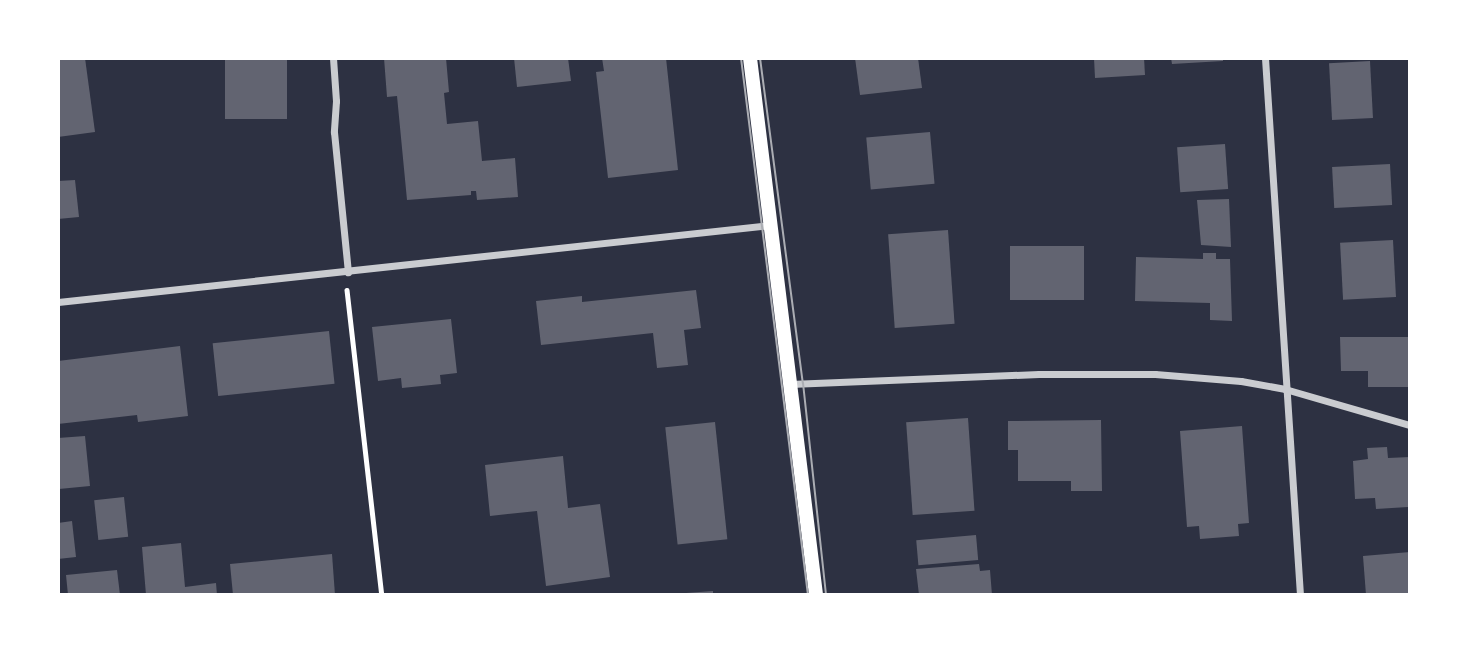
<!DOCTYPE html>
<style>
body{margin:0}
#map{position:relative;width:1468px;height:653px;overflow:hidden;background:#2d3142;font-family:"Roboto Condensed",sans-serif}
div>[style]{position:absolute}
.building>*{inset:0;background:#626471;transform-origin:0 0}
.path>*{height:4.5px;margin:-2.25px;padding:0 2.25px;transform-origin:2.25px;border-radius:2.25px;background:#fff}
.minor>*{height:7px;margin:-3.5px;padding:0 3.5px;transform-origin:3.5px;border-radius:3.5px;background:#caccd0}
.secondary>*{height:14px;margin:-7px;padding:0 7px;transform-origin:7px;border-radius:7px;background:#fff}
.tram>*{height:2px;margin:-1px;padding:0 1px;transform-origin:1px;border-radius:1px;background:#abadb3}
span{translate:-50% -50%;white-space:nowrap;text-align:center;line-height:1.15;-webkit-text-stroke:7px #fff;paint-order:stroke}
.frame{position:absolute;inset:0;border:60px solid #fff;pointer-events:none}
</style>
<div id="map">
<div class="building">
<i style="clip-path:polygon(58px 58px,85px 58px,95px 132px,58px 137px)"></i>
<i style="left:225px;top:58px;width:62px;height:61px"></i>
<i style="clip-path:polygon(384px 58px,446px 58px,449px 92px,444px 93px,447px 124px,478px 121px,482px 161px,515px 158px,518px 197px,477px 200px,476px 191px,471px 191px,471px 195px,407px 200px,397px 96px,387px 97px)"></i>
<i style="clip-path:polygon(514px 58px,568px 58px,571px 81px,517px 87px)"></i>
<i style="clip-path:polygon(602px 58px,666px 58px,678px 170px,608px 178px,596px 72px,604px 71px)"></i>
<i style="clip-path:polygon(855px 58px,918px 58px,922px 88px,860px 95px)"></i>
<i style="clip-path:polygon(1094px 58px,1144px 58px,1145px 75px,1095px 78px)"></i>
<i style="clip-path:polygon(1171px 58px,1223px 58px,1223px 61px,1172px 64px)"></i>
<i style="left:1370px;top:61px;width:57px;height:41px;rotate:87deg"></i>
<i style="left:930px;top:132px;width:52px;height:64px;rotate:85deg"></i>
<i style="left:1225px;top:144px;width:45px;height:48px;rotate:86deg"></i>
<i style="left:1390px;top:164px;width:41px;height:58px;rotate:87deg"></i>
<i style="clip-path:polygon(75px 180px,79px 217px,58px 219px,58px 181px)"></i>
<i style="clip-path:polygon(1229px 199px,1231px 247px,1201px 245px,1197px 200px)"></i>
<i style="left:948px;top:230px;width:94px;height:60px;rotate:86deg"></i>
<i style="left:1393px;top:240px;width:57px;height:53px;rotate:87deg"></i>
<i style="left:1010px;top:246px;width:74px;height:54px"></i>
<i style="clip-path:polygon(1203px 253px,1216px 253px,1216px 259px,1230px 259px,1232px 321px,1210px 320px,1210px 303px,1135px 301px,1136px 257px,1203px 259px)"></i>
<i style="clip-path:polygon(696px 290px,701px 328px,684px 330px,688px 365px,657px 368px,653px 333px,541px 345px,536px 301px,582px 296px,582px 302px)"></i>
<i style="clip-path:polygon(451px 319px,457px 373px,440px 375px,441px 384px,402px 388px,401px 378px,378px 381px,372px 327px)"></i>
<i style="left:329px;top:331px;width:53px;height:117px;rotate:84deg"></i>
<i style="clip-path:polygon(1340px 337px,1410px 337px,1410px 387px,1368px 387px,1368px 371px,1341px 371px)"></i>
<i style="clip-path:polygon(180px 346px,188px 416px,138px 422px,137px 415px,58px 424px,58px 361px)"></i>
<i style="left:968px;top:418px;width:93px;height:62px;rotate:86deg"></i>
<i style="clip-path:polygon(1101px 420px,1102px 491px,1071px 491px,1071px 481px,1018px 481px,1018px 450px,1008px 450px,1008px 421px)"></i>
<i style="left:715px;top:422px;width:118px;height:50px;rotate:84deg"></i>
<i style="clip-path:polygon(1242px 426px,1249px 523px,1238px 524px,1239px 536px,1200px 539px,1199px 526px,1187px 527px,1180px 431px)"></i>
<i style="clip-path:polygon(85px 436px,90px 486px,59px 489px,58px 438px)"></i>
<i style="clip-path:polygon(1387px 447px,1388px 458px,1410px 457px,1408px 507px,1376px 509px,1375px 498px,1355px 499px,1353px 461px,1368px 459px,1367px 448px)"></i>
<i style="clip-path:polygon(563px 456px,568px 508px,600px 504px,610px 577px,546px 586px,537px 511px,490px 516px,485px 465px)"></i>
<i style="left:124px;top:497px;width:40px;height:30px;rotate:84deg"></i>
<i style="clip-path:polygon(72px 521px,76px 557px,58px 559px,58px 523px)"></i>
<i style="left:976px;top:535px;width:25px;height:60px;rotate:85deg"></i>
<i style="clip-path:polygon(181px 543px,185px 587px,216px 583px,217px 595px,146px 595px,142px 547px)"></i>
<i style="clip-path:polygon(1410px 552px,1410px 595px,1366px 595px,1363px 556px)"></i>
<i style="clip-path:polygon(332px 554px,335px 595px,233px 595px,230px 564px)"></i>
<i style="clip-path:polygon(979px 564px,980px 571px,990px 570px,992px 595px,919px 595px,916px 569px)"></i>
<i style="clip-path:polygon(117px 570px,120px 595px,68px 595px,66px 575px)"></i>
<i style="clip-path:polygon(713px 591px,713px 595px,686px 595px,686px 593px)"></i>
</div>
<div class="path">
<i style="left:347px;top:290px;width:307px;rotate:83.5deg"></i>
</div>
<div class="minor">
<i style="left:333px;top:58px;width:43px;rotate:86deg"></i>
<i style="left:336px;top:101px;width:31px;rotate:94deg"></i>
<i style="left:334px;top:132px;width:141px;rotate:84.3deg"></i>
<i style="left:1265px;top:58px;width:538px;rotate:86.27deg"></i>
<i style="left:58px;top:302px;width:716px;rotate:-6.17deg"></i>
<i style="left:790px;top:384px;width:249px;rotate:-2.3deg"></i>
<i style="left:1039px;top:374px;width:116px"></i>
<i style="left:1155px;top:374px;width:86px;rotate:4.7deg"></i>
<i style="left:1241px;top:381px;width:45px;rotate:10.3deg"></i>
<i style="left:1285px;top:389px;width:130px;rotate:16.1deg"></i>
</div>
<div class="secondary">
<i style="left:750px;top:58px;width:541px;rotate:82.99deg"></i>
</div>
<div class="tram">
<i style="left:741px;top:58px;width:541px;rotate:82.89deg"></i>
<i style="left:760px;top:58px;width:328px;rotate:82.5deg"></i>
<i style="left:803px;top:383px;width:213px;rotate:83.8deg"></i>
</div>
<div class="frame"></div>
</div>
